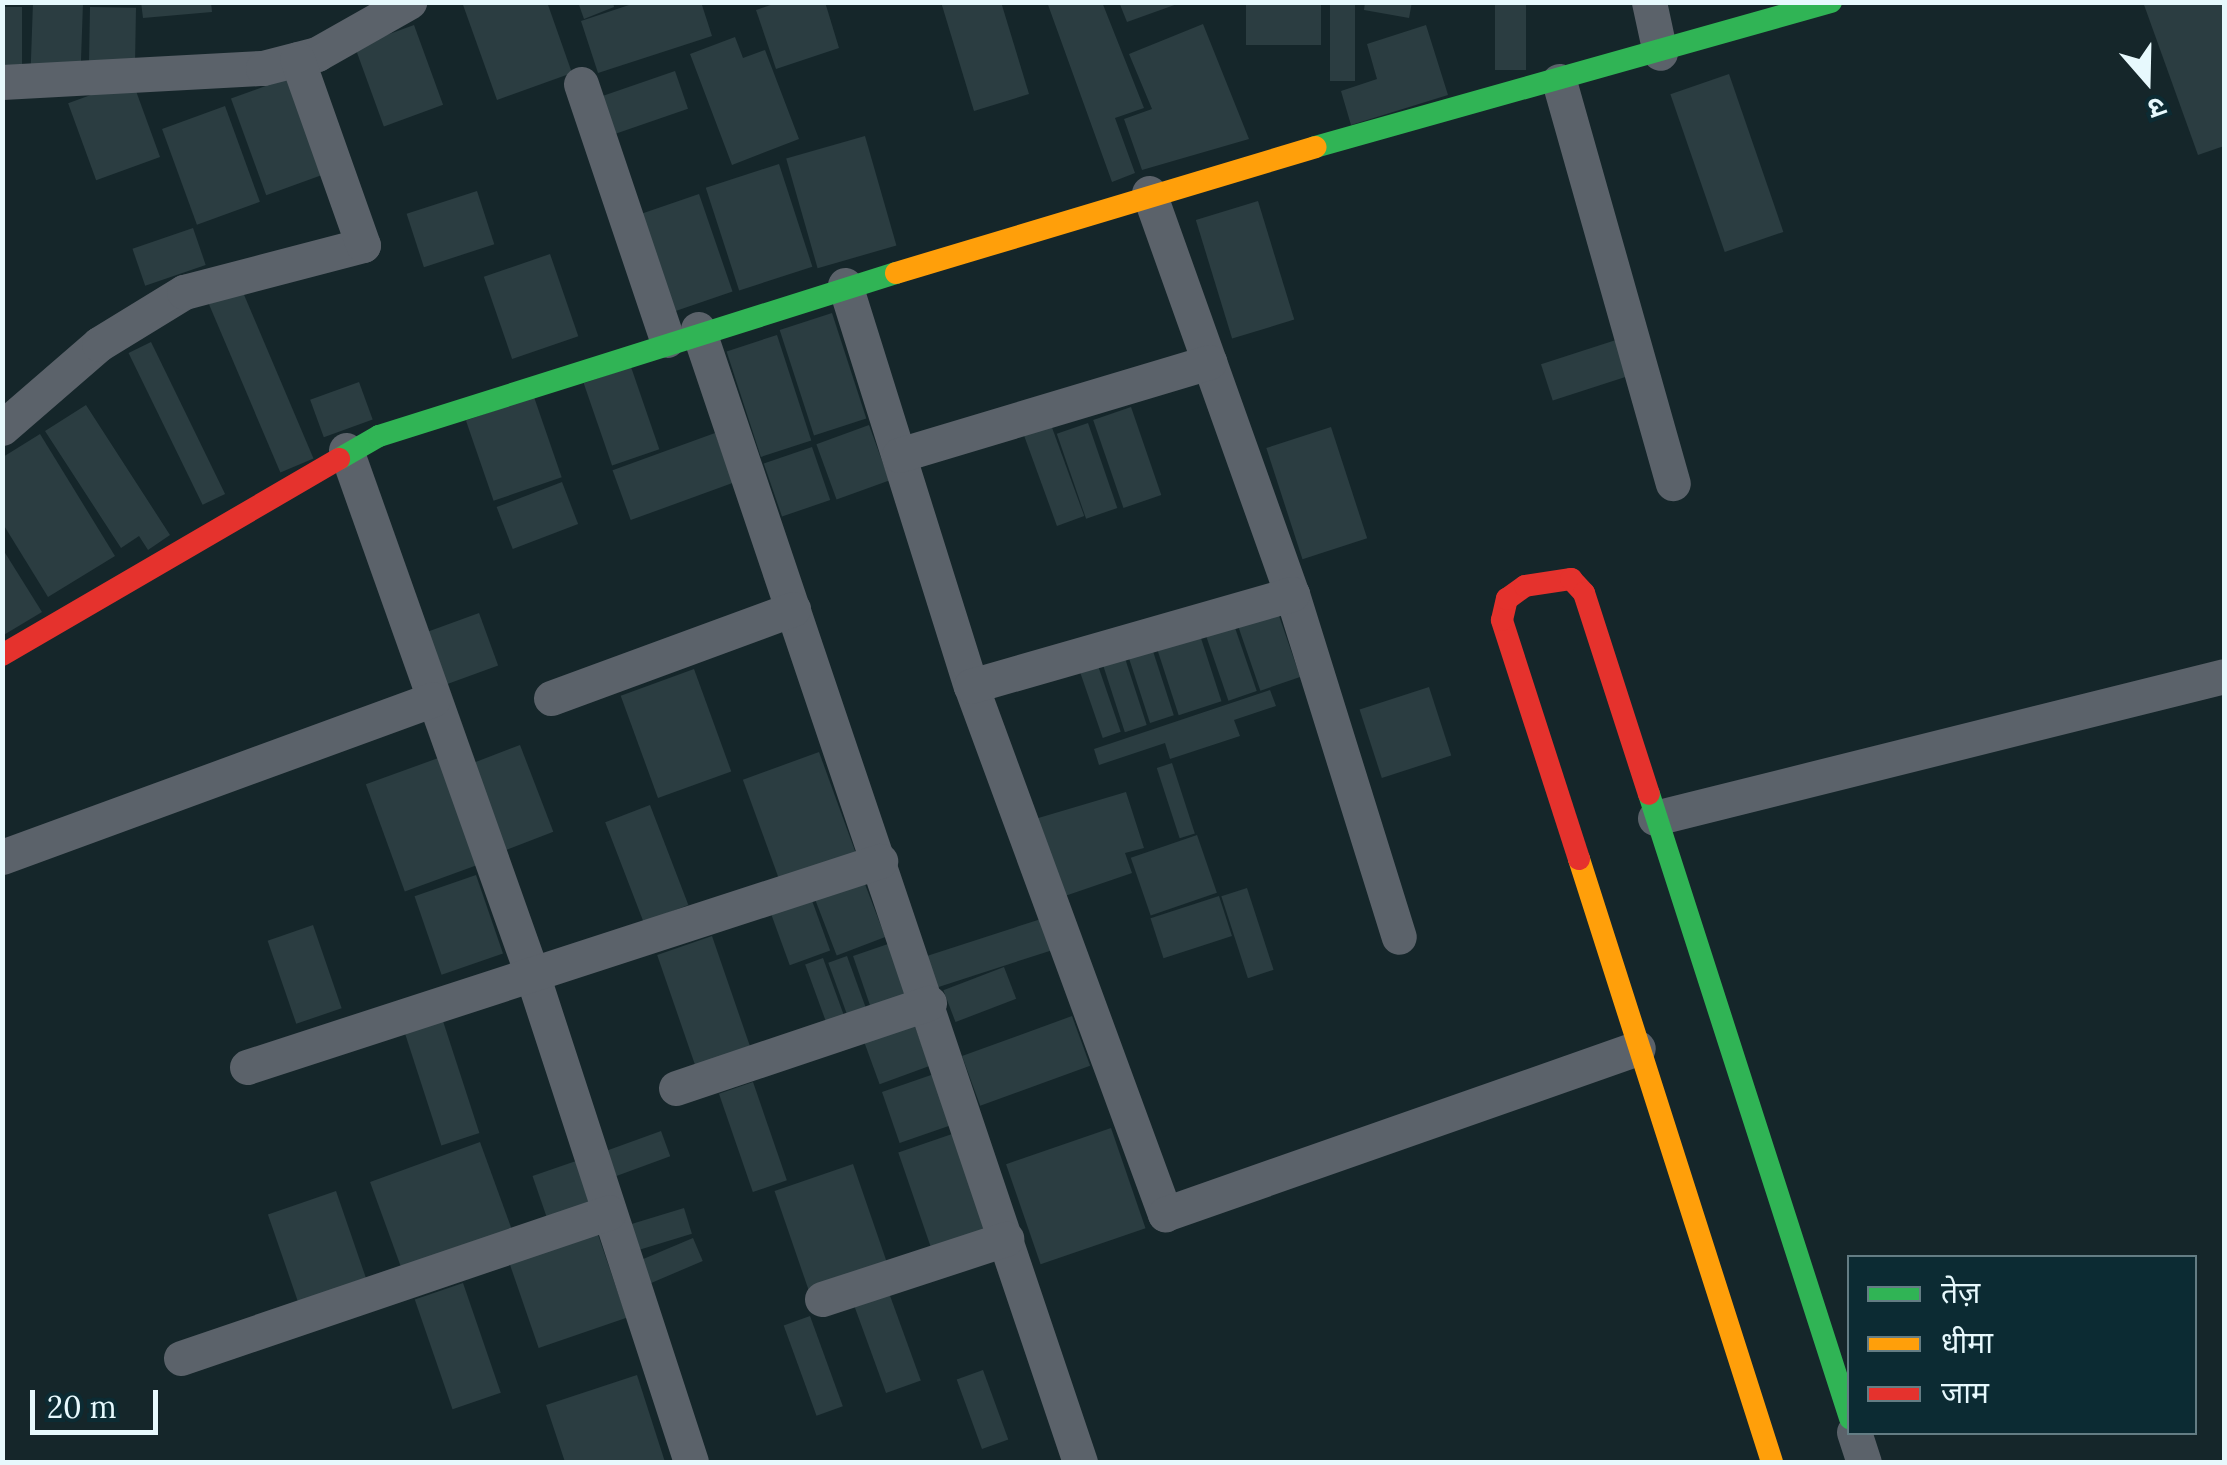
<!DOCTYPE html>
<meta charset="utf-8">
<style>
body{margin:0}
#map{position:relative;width:2227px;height:1465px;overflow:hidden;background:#15262a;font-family:Lora,"Noto Sans Devanagari",serif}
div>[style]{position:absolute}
.building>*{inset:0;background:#2b3d41;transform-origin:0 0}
.street>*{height:35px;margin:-17.5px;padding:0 17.5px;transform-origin:17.5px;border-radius:17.5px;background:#5b626a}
.fast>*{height:22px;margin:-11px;padding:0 11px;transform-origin:11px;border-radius:11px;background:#30b455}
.slow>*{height:22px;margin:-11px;padding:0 11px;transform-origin:11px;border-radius:11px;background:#ff9f0a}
.jam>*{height:22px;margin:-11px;padding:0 11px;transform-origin:11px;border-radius:11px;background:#e5322d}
span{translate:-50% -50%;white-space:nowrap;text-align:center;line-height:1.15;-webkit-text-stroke:8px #0c2b33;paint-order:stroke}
.frame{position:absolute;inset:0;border:5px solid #e7f9fd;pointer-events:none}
.legend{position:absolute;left:1847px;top:1255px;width:350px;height:180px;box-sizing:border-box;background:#0c2b33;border:2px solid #647d84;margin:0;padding:12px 18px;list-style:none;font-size:30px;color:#e7f9fd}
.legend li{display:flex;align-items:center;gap:20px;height:50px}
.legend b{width:50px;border:2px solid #647d84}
.north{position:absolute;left:2097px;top:30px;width:100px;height:100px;-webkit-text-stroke:8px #0c2b33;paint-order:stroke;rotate:160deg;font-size:28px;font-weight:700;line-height:40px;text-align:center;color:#e7f9fd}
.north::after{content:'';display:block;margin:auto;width:35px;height:45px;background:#e7f9fd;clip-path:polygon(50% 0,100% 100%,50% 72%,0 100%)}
.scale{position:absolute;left:30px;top:1390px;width:128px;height:45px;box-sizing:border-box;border:5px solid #e7f9fd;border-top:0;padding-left:12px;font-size:30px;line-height:35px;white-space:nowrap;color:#e7f9fd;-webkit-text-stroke:8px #0c2b33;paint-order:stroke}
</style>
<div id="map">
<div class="building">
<i style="left:33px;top:2px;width:50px;height:68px;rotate:2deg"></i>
<i style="clip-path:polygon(141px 2px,211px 2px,212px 12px,143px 18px)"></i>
<i style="clip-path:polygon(462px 2px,547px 2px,572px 73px,497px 100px)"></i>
<i style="clip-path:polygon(578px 2px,613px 2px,614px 7px,584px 19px)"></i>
<i style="clip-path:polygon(638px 2px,701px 2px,712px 36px,598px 73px,581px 21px)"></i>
<i style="clip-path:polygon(779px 2px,825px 2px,839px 48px,776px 69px,756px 10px)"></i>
<i style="clip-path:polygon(941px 2px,1001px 2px,1029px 94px,974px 111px)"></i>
<i style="clip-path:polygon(1047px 2px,1102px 2px,1144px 108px,1115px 118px,1135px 173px,1112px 182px)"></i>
<i style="clip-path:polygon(1119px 2px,1180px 2px,1180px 3px,1127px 22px)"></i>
<i style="left:1246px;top:2px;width:75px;height:43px"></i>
<i style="left:1330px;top:2px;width:25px;height:79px"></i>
<i style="clip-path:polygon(1365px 2px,1412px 2px,1409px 18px,1364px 10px)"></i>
<i style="left:1495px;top:2px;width:31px;height:68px"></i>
<i style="clip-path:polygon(2143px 2px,2224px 2px,2224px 146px,2198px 155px)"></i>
<i style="left:2px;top:7px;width:20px;height:64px"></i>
<i style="left:90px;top:7px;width:46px;height:57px;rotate:1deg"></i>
<i style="clip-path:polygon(1203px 24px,1249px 139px,1142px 170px,1124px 119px,1152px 109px,1129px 54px)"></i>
<i style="left:414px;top:25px;width:85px;height:63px;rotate:70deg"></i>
<i style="clip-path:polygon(1426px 25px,1448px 95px,1351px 125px,1341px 91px,1377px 79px,1367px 44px)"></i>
<i style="clip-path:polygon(735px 37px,743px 58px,765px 50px,799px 139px,732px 165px,690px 54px)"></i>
<i style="left:675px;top:71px;width:40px;height:82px;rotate:71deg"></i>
<i style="left:1729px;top:74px;width:167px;height:62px;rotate:71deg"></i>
<i style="left:293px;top:76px;width:103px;height:66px;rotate:70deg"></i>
<i style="left:132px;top:80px;width:82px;height:68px;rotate:70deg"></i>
<i style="left:225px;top:106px;width:102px;height:67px;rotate:70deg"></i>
<i style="left:865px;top:136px;width:114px;height:82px;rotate:74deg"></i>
<i style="left:779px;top:164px;width:108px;height:77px;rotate:72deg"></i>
<i style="left:477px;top:191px;width:56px;height:74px;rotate:72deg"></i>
<i style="left:699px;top:194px;width:103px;height:64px;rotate:71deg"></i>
<i style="left:1258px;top:201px;width:124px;height:65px;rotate:73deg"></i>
<i style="left:193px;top:228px;width:39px;height:64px;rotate:71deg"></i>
<i style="left:550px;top:254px;width:87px;height:70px;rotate:71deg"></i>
<i style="left:242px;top:290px;width:183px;height:36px;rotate:67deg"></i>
<i style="left:832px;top:313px;width:111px;height:55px;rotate:72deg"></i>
<i style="left:777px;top:335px;width:111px;height:53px;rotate:72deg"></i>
<i style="left:1619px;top:339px;width:38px;height:82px;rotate:72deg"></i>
<i style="left:151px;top:342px;width:169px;height:25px;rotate:64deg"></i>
<i style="left:631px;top:367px;width:87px;height:50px;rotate:71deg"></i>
<i style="left:359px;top:382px;width:40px;height:52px;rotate:70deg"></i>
<i style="left:534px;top:397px;width:85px;height:72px;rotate:71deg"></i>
<i style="clip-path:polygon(86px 405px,170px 535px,148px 550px,139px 536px,121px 548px,45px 431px)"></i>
<i style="left:1131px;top:407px;width:93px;height:40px;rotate:71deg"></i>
<i style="left:1050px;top:422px;width:100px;height:29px;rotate:70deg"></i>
<i style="left:1088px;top:423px;width:90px;height:33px;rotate:71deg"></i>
<i style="left:869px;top:425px;width:59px;height:56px;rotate:70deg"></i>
<i style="left:1331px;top:427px;width:117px;height:68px;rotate:72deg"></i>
<i style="left:715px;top:433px;width:53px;height:109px;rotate:70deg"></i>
<i style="clip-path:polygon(40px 434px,115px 556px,48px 597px,3px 524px,3px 457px)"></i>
<i style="left:812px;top:447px;width:56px;height:51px;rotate:71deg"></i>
<i style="left:562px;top:482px;width:45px;height:70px;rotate:69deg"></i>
<i style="clip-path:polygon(2px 548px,42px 612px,2px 636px)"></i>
<i style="left:1276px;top:607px;width:74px;height:42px;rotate:71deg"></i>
<i style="left:479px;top:613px;width:56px;height:62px;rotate:70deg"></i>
<i style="left:1233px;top:622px;width:73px;height:30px;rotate:71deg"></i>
<i style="left:1198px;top:629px;width:76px;height:45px;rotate:72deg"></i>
<i style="left:1150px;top:642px;width:77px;height:25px;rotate:72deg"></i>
<i style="left:1122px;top:649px;width:80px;height:23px;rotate:72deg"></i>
<i style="left:1095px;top:657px;width:79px;height:19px;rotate:71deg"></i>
<i style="left:694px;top:669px;width:109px;height:78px;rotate:70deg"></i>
<i style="left:1429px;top:687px;width:72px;height:73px;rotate:72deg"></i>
<i style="clip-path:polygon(1270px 690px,1276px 706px,1234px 720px,1240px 736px,1170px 759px,1165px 743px,1099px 765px,1094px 749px)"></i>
<i style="left:520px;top:745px;width:93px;height:60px;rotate:69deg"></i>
<i style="left:819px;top:752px;width:109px;height:81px;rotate:70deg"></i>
<i style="left:441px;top:757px;width:114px;height:80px;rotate:70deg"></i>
<i style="left:1172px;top:763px;width:74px;height:16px;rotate:72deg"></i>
<i style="clip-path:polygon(1126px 792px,1144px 848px,1125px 853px,1132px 873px,1062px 897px,1035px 819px)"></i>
<i style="left:650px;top:805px;width:107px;height:48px;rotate:69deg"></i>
<i style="left:1197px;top:835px;width:61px;height:70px;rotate:71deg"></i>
<i style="left:476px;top:875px;width:83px;height:65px;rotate:71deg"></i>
<i style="left:863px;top:879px;width:62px;height:52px;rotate:69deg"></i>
<i style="left:1247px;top:888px;width:86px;height:27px;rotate:72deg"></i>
<i style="left:810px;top:895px;width:59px;height:43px;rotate:70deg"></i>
<i style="left:1219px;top:896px;width:42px;height:72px;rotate:72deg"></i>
<i style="left:1041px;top:919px;width:33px;height:120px;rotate:72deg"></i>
<i style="left:313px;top:925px;width:88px;height:48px;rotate:71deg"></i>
<i style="left:712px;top:936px;width:128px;height:58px;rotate:71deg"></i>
<i style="left:888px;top:944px;width:54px;height:37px;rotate:71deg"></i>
<i style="left:847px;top:956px;width:55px;height:20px;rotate:70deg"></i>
<i style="left:823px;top:958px;width:61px;height:19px;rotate:70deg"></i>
<i style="left:1004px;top:967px;width:34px;height:65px;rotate:69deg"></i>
<i style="left:1072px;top:1016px;width:53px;height:117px;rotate:70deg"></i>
<i style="left:442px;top:1018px;width:121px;height:40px;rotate:72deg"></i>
<i style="left:913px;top:1021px;width:48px;height:53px;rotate:70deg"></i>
<i style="left:934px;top:1074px;width:54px;height:55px;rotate:71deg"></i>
<i style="left:753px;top:1082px;width:104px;height:36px;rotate:71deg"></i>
<i style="left:1111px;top:1128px;width:106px;height:111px;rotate:71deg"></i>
<i style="left:661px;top:1131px;width:27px;height:58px;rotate:70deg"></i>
<i style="left:955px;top:1133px;width:107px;height:60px;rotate:71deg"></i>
<i style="left:480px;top:1142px;width:96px;height:117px;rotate:70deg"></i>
<i style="left:576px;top:1161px;width:49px;height:46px;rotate:71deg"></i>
<i style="left:853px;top:1164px;width:110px;height:83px;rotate:71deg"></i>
<i style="left:336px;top:1191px;width:100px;height:72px;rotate:71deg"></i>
<i style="left:684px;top:1208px;width:27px;height:60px;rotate:73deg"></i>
<i style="left:595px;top:1226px;width:97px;height:93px;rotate:71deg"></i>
<i style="left:693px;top:1238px;width:25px;height:63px;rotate:67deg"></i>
<i style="left:463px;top:1283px;width:116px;height:51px;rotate:71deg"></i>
<i style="left:889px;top:1293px;width:93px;height:37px;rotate:70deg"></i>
<i style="left:810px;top:1316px;width:96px;height:28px;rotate:70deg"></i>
<i style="left:983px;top:1370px;width:74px;height:28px;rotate:70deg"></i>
<i style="clip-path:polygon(637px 1375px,665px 1462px,565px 1462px,546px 1405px)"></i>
</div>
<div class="street">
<i style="left:1649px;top:2px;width:52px;rotate:77.8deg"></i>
<i style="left:1559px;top:81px;width:418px;rotate:74.2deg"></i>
<i style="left:2px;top:82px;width:261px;rotate:-3.1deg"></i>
<i style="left:263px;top:68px;width:56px;rotate:-14.5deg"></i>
<i style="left:317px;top:54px;width:106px;rotate:-29.5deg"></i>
<i style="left:581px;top:84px;width:270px;rotate:71.4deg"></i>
<i style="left:1149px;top:193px;width:426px;rotate:70.4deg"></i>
<i style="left:1292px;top:594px;width:359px;rotate:72.7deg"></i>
<i style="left:845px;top:285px;width:420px;rotate:72.6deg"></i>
<i style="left:971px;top:686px;width:563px;rotate:69.83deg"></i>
<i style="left:1165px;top:1214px;width:501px;rotate:-19.34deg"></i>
<i style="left:698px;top:329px;width:1196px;rotate:71.37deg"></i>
<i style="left:2px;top:428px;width:128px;rotate:-40.9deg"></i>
<i style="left:99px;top:344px;width:100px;rotate:-31.5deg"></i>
<i style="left:184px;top:292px;width:185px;rotate:-14.7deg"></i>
<i style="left:363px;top:245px;width:197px;rotate:-109.5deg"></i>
<i style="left:346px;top:450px;width:556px;rotate:70.46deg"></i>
<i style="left:532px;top:974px;width:513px;rotate:71.95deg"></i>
<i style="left:899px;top:455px;width:324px;rotate:-16.7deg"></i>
<i style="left:971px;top:686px;width:334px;rotate:-16deg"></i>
<i style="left:551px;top:698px;width:258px;rotate:-20.2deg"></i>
<i style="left:1655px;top:818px;width:586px;rotate:-14.01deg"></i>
<i style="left:2px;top:857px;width:459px;rotate:-20.1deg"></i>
<i style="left:247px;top:1067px;width:666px;rotate:-18.03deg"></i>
<i style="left:676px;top:1088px;width:267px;rotate:-18.6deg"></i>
<i style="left:822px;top:1299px;width:194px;rotate:-18.1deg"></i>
<i style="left:181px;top:1358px;width:452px;rotate:-18.8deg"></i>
<i style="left:1854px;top:1432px;width:32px;rotate:72deg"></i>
</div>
<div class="fast">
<i style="left:1315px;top:147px;width:536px;rotate:-15.7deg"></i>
<i style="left:339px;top:459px;width:46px;rotate:-29.9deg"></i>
<i style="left:379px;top:436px;width:542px;rotate:-17.5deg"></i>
<i style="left:1649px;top:794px;width:656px;rotate:72.15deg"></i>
</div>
<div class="slow">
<i style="left:896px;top:273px;width:438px;rotate:-16.7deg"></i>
<i style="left:1579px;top:859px;width:633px;rotate:72.25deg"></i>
</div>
<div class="jam">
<i style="left:2px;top:655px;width:390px;rotate:-30.2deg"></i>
<i style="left:1579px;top:859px;width:251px;rotate:-107.9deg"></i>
<i style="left:1502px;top:620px;width:22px;rotate:-77deg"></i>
<i style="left:1507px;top:599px;width:22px;rotate:-36deg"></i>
<i style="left:1525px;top:586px;width:47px;rotate:-8.7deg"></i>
<i style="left:1571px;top:579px;width:19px;rotate:47deg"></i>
<i style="left:1584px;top:593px;width:211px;rotate:72.1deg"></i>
</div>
<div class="frame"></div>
<ul class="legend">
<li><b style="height:12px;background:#30b455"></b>तेज़</li>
<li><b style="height:12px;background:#ff9f0a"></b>धीमा</li>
<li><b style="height:12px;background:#e5322d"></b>जाम</li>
</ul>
<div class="north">उ</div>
<div class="scale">20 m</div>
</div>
